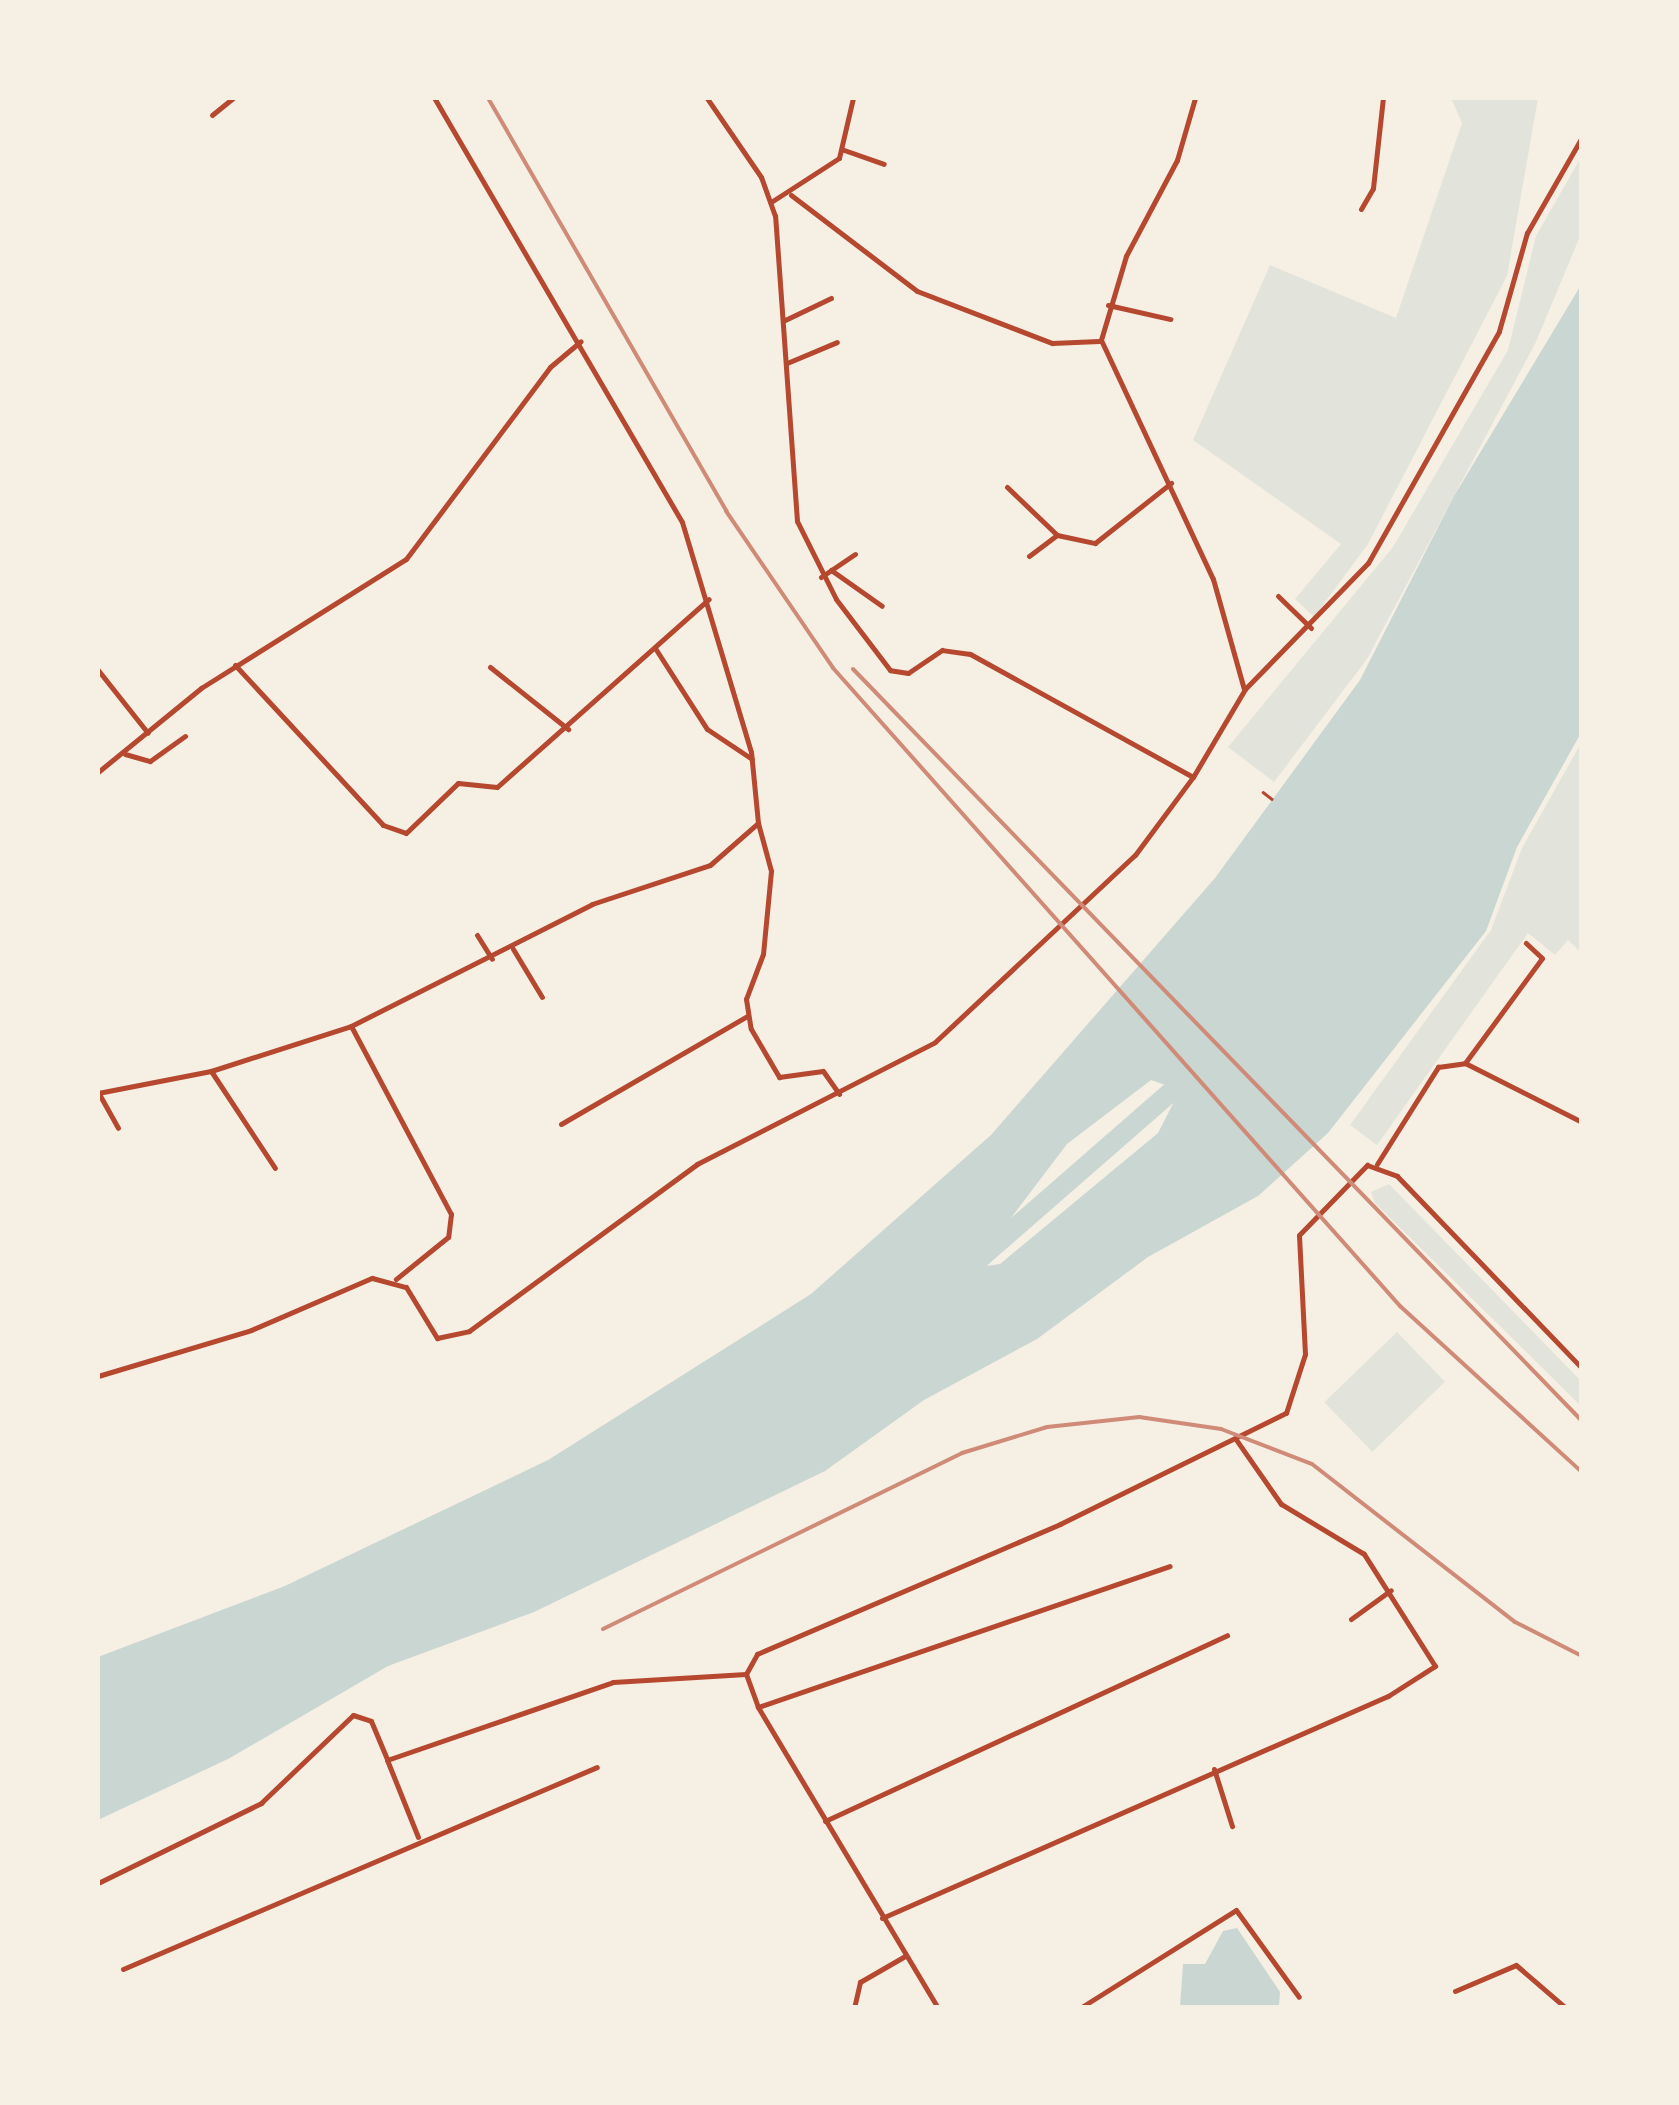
<!DOCTYPE html>
<style>
body{margin:0}
#map{position:relative;width:1679px;height:2105px;overflow:hidden;background:#f6efe4;font-family:Bitter,serif}
div>[style]{position:absolute}
.green>*{inset:0;background:#e2e4dc;transform-origin:0 0}
.water>*{inset:0;background:#c9d6d2}
.river>*{height:20px;margin:-10px;padding:0 10px;transform-origin:10px;border-radius:10px;background:#c9d6d2}
.path>*{height:2.5px;margin:-1.25px;padding:0 1.25px;transform-origin:1.25px;border-radius:1.25px;background:#b5482f}
.minor>*{height:5px;margin:-2.5px;padding:0 2.5px;transform-origin:2.5px;border-radius:2.5px;background:#b5482f}
.tertiary>*{height:5px;margin:-2.5px;padding:0 2.5px;transform-origin:2.5px;border-radius:2.5px;background:#b5482f}
.rail>*{height:4px;margin:-2px;padding:0 2px;transform-origin:2px;border-radius:2px;background:#cf8b77}
span{translate:-50% -50%;white-space:nowrap;text-align:center;line-height:1.15;-webkit-text-stroke:8px #f6efe4;paint-order:stroke}
.frame{position:absolute;inset:0;border:100px solid #f6efe4;pointer-events:none}
</style>
<div id="map">
<div class="green">
<i style="clip-path:polygon(1451px 98px,1538px 98px,1507px 276px,1368px 544px,1314px 617px,1295px 599px,1341px 544px,1193px 440px,1270px 265px,1396px 318px,1462px 123px)"></i>
<i style="clip-path:polygon(1581px 157px,1581px 234px,1536px 342px,1367px 659px,1274px 782px,1228px 747px,1393px 547px,1508px 350px,1536px 236px)"></i>
<i style="clip-path:polygon(1581px 743px,1581px 952px,1568px 940px,1555px 955px,1528px 933px,1377px 1145px,1350px 1125px,1491px 930px,1522px 848px)"></i>
<i style="clip-path:polygon(1389px 1184px,1581px 1381px,1581px 1406px,1375px 1203px,1371px 1192px)"></i>
<i style="left:1397px;top:1332px;width:69px;height:101px;rotate:46deg"></i>
</div>
<div class="water">
<i style="clip-path:polygon(evenodd,1581px 285px,1581px 733px,1517px 847px,1486px 931px,1328px 1133px,1258px 1196px,1148px 1257px,1037px 1339px,924px 1400px,825px 1471px,534px 1612px,388px 1666px,228px 1759px,98px 1820px,98px 1657px,285px 1586px,548px 1460px,811px 1294px,991px 1135px,1215px 878px,1360px 680px,1454px 496px,1581px 285px,1151px 1080px,1180px 1090px,1158px 1133px,1000px 1264px,973px 1268px,1067px 1144px,1151px 1080px)"></i>
<i style="clip-path:polygon(1237px 1928px,1280px 1992px,1279px 2006px,1180px 2007px,1183px 1964px,1205px 1964px,1223px 1931px)"></i>
</div>
<div class="river">
<i style="left:954px;top:1281px;width:321px;rotate:-41.1deg"></i>
</div>
<div class="path">
<i style="left:1263px;top:792px;width:11px;rotate:38deg"></i>
</div>
<div class="minor">
<i style="left:1195px;top:98px;width:65px;rotate:106.2deg"></i>
<i style="left:1177px;top:160px;width:109px;rotate:118deg"></i>
<i style="left:1126px;top:256px;width:88px;rotate:106.6deg"></i>
<i style="left:1101px;top:340px;width:264px;rotate:64.9deg"></i>
<i style="left:1213px;top:579px;width:114px;rotate:74.3deg"></i>
<i style="left:212px;top:115px;width:27px;rotate:-39deg"></i>
<i style="left:844px;top:150px;width:42px;rotate:19.3deg"></i>
<i style="left:791px;top:195px;width:158px;rotate:37.3deg"></i>
<i style="left:917px;top:291px;width:145px;rotate:21.1deg"></i>
<i style="left:1052px;top:343px;width:47px;rotate:-2.4deg"></i>
<i style="left:771px;top:202px;width:81px;rotate:-32.9deg"></i>
<i style="left:839px;top:158px;width:62px;rotate:-76.9deg"></i>
<i style="left:1361px;top:209px;width:24px;rotate:-60deg"></i>
<i style="left:1373px;top:188px;width:91px;rotate:-83.7deg"></i>
<i style="left:1108px;top:305px;width:64px;rotate:12.7deg"></i>
<i style="left:785px;top:320px;width:51px;rotate:-25.6deg"></i>
<i style="left:787px;top:363px;width:54px;rotate:-22.8deg"></i>
<i style="left:1007px;top:487px;width:69px;rotate:43.8deg"></i>
<i style="left:1057px;top:535px;width:39px;rotate:12deg"></i>
<i style="left:1095px;top:543px;width:97px;rotate:-38.3deg"></i>
<i style="left:1029px;top:556px;width:35px;rotate:-37deg"></i>
<i style="left:831px;top:570px;width:62px;rotate:35.2deg"></i>
<i style="left:821px;top:577px;width:41px;rotate:-34.1deg"></i>
<i style="left:1278px;top:596px;width:46px;rotate:44.1deg"></i>
<i style="left:655px;top:648px;width:96px;rotate:57.3deg"></i>
<i style="left:707px;top:729px;width:54px;rotate:33.7deg"></i>
<i style="left:235px;top:665px;width:218px;rotate:47.2deg"></i>
<i style="left:383px;top:825px;width:24px;rotate:19deg"></i>
<i style="left:406px;top:833px;width:72px;rotate:-43.9deg"></i>
<i style="left:458px;top:783px;width:39px;rotate:6deg"></i>
<i style="left:497px;top:787px;width:283px;rotate:-41.6deg"></i>
<i style="left:490px;top:667px;width:100px;rotate:38.5deg"></i>
<i style="left:98px;top:670px;width:80px;rotate:51.6deg"></i>
<i style="left:125px;top:754px;width:26px;rotate:16deg"></i>
<i style="left:150px;top:761px;width:43px;rotate:-35.5deg"></i>
<i style="left:98px;top:772px;width:133px;rotate:-39.2deg"></i>
<i style="left:201px;top:688px;width:242px;rotate:-32.2deg"></i>
<i style="left:406px;top:559px;width:240px;rotate:-53.1deg"></i>
<i style="left:550px;top:367px;width:40px;rotate:-40deg"></i>
<i style="left:1193px;top:777px;width:102px;rotate:-59.4deg"></i>
<i style="left:1245px;top:689px;width:176px;rotate:-45.7deg"></i>
<i style="left:1368px;top:563px;width:266px;rotate:-60.5deg"></i>
<i style="left:1499px;top:331px;width:102px;rotate:-74.1deg"></i>
<i style="left:1527px;top:233px;width:111px;rotate:-60.2deg"></i>
<i style="left:758px;top:823px;width:50px;rotate:74.8deg"></i>
<i style="left:771px;top:871px;width:83px;rotate:95.5deg"></i>
<i style="left:763px;top:954px;width:48px;rotate:110.7deg"></i>
<i style="left:746px;top:999px;width:30px;rotate:81deg"></i>
<i style="left:751px;top:1029px;width:56px;rotate:59.7deg"></i>
<i style="left:779px;top:1077px;width:44px;rotate:-7.8deg"></i>
<i style="left:823px;top:1071px;width:28px;rotate:55deg"></i>
<i style="left:477px;top:935px;width:28px;rotate:58deg"></i>
<i style="left:513px;top:949px;width:56px;rotate:58.9deg"></i>
<i style="left:351px;top:1026px;width:213px;rotate:62deg"></i>
<i style="left:451px;top:1214px;width:23px;rotate:97deg"></i>
<i style="left:448px;top:1237px;width:67px;rotate:141.1deg"></i>
<i style="left:1465px;top:1063px;width:131px;rotate:26.8deg"></i>
<i style="left:211px;top:1071px;width:116px;rotate:56.6deg"></i>
<i style="left:98px;top:1092px;width:41px;rotate:60.9deg"></i>
<i style="left:98px;top:1093px;width:115px;rotate:-11deg"></i>
<i style="left:211px;top:1071px;width:147px;rotate:-17.8deg"></i>
<i style="left:351px;top:1026px;width:270px;rotate:-26.8deg"></i>
<i style="left:592px;top:904px;width:124px;rotate:-18.3deg"></i>
<i style="left:710px;top:865px;width:64px;rotate:-41.2deg"></i>
<i style="left:758px;top:823px;width:71px;rotate:-95.6deg"></i>
<i style="left:751px;top:752px;width:240px;rotate:-106.7deg"></i>
<i style="left:682px;top:522px;width:491px;rotate:-120.3deg"></i>
<i style="left:561px;top:1124px;width:215px;rotate:-30.1deg"></i>
<i style="left:1377px;top:1164px;width:115px;rotate:-57.8deg"></i>
<i style="left:1438px;top:1067px;width:27px;rotate:-8deg"></i>
<i style="left:1465px;top:1063px;width:130px;rotate:-53.7deg"></i>
<i style="left:1542px;top:958px;width:22px;rotate:-137deg"></i>
<i style="left:1351px;top:1619px;width:49px;rotate:-35.9deg"></i>
<i style="left:758px;top:1707px;width:435px;rotate:-18.9deg"></i>
<i style="left:1214px;top:1769px;width:60px;rotate:72.5deg"></i>
<i style="left:825px;top:1821px;width:443px;rotate:-24.8deg"></i>
<i style="left:418px;top:1837px;width:83px;rotate:-111.9deg"></i>
<i style="left:387px;top:1760px;width:239px;rotate:-19deg"></i>
<i style="left:613px;top:1682px;width:133px;rotate:-3.4deg"></i>
<i style="left:98px;top:1883px;width:182px;rotate:-26.1deg"></i>
<i style="left:261px;top:1803px;width:127px;rotate:-43.7deg"></i>
<i style="left:353px;top:1715px;width:19px;rotate:18deg"></i>
<i style="left:371px;top:1721px;width:41px;rotate:67.2deg"></i>
<i style="left:882px;top:1918px;width:553px;rotate:-23.69deg"></i>
<i style="left:1388px;top:1696px;width:56px;rotate:-32.6deg"></i>
<i style="left:1435px;top:1666px;width:133px;rotate:-122.4deg"></i>
<i style="left:1364px;top:1554px;width:97px;rotate:-148.9deg"></i>
<i style="left:1281px;top:1504px;width:77px;rotate:-124.9deg"></i>
<i style="left:123px;top:1969px;width:515px;rotate:-23.08deg"></i>
<i style="left:1455px;top:1991px;width:66px;rotate:-23.1deg"></i>
<i style="left:1516px;top:1965px;width:66px;rotate:40.7deg"></i>
<i style="left:854px;top:2008px;width:27px;rotate:-77deg"></i>
<i style="left:860px;top:1982px;width:52px;rotate:-30deg"></i>
<i style="left:1080px;top:2008px;width:184px;rotate:-32.1deg"></i>
<i style="left:1236px;top:1910px;width:107px;rotate:54.1deg"></i>
</div>
<div class="tertiary">
<i style="left:98px;top:1376px;width:160px;rotate:-16.7deg"></i>
<i style="left:251px;top:1330px;width:132px;rotate:-23.3deg"></i>
<i style="left:372px;top:1278px;width:35px;rotate:15deg"></i>
<i style="left:406px;top:1287px;width:60px;rotate:58.7deg"></i>
<i style="left:437px;top:1338px;width:33px;rotate:-12deg"></i>
<i style="left:469px;top:1331px;width:283px;rotate:-36.2deg"></i>
<i style="left:697px;top:1164px;width:267px;rotate:-27.1deg"></i>
<i style="left:935px;top:1042px;width:274px;rotate:-43.1deg"></i>
<i style="left:1135px;top:855px;width:97px;rotate:-53.4deg"></i>
<i style="left:1193px;top:777px;width:255px;rotate:-151.1deg"></i>
<i style="left:970px;top:654px;width:28px;rotate:-172deg"></i>
<i style="left:942px;top:650px;width:41px;rotate:145.9deg"></i>
<i style="left:908px;top:673px;width:18px;rotate:-171deg"></i>
<i style="left:890px;top:670px;width:89px;rotate:-127.3deg"></i>
<i style="left:836px;top:599px;width:87px;rotate:-116.6deg"></i>
<i style="left:797px;top:521px;width:306px;rotate:-94.1deg"></i>
<i style="left:775px;top:216px;width:41px;rotate:-109.7deg"></i>
<i style="left:761px;top:177px;width:96px;rotate:-124.4deg"></i>
<i style="left:938px;top:2008px;width:351px;rotate:-120.9deg"></i>
<i style="left:758px;top:1707px;width:35px;rotate:-110deg"></i>
<i style="left:746px;top:1674px;width:23px;rotate:-61deg"></i>
<i style="left:757px;top:1654px;width:330px;rotate:-23.2deg"></i>
<i style="left:1060px;top:1524px;width:252px;rotate:-26.2deg"></i>
<i style="left:1286px;top:1413px;width:62px;rotate:-72.1deg"></i>
<i style="left:1305px;top:1354px;width:119px;rotate:-92.9deg"></i>
<i style="left:1299px;top:1235px;width:98px;rotate:-45.8deg"></i>
<i style="left:1367px;top:1165px;width:32px;rotate:20deg"></i>
<i style="left:1397px;top:1176px;width:267px;rotate:46.1deg"></i>
</div>
<div class="rail">
<i style="left:488px;top:98px;width:477px;rotate:60deg"></i>
<i style="left:726px;top:511px;width:190px;rotate:55.7deg"></i>
<i style="left:833px;top:668px;width:854px;rotate:48.37deg"></i>
<i style="left:1400px;top:1306px;width:246px;rotate:42.4deg"></i>
<i style="left:853px;top:669px;width:1047px;rotate:45.89deg"></i>
<i style="left:603px;top:1629px;width:400px;rotate:-26.1deg"></i>
<i style="left:962px;top:1453px;width:89px;rotate:-17deg"></i>
<i style="left:1047px;top:1427px;width:93px;rotate:-6.2deg"></i>
<i style="left:1139px;top:1417px;width:83px;rotate:8.3deg"></i>
<i style="left:1221px;top:1429px;width:97px;rotate:21deg"></i>
<i style="left:1312px;top:1464px;width:257px;rotate:37.9deg"></i>
<i style="left:1515px;top:1622px;width:75px;rotate:26.9deg"></i>
</div>
<div class="frame"></div>
</div>
